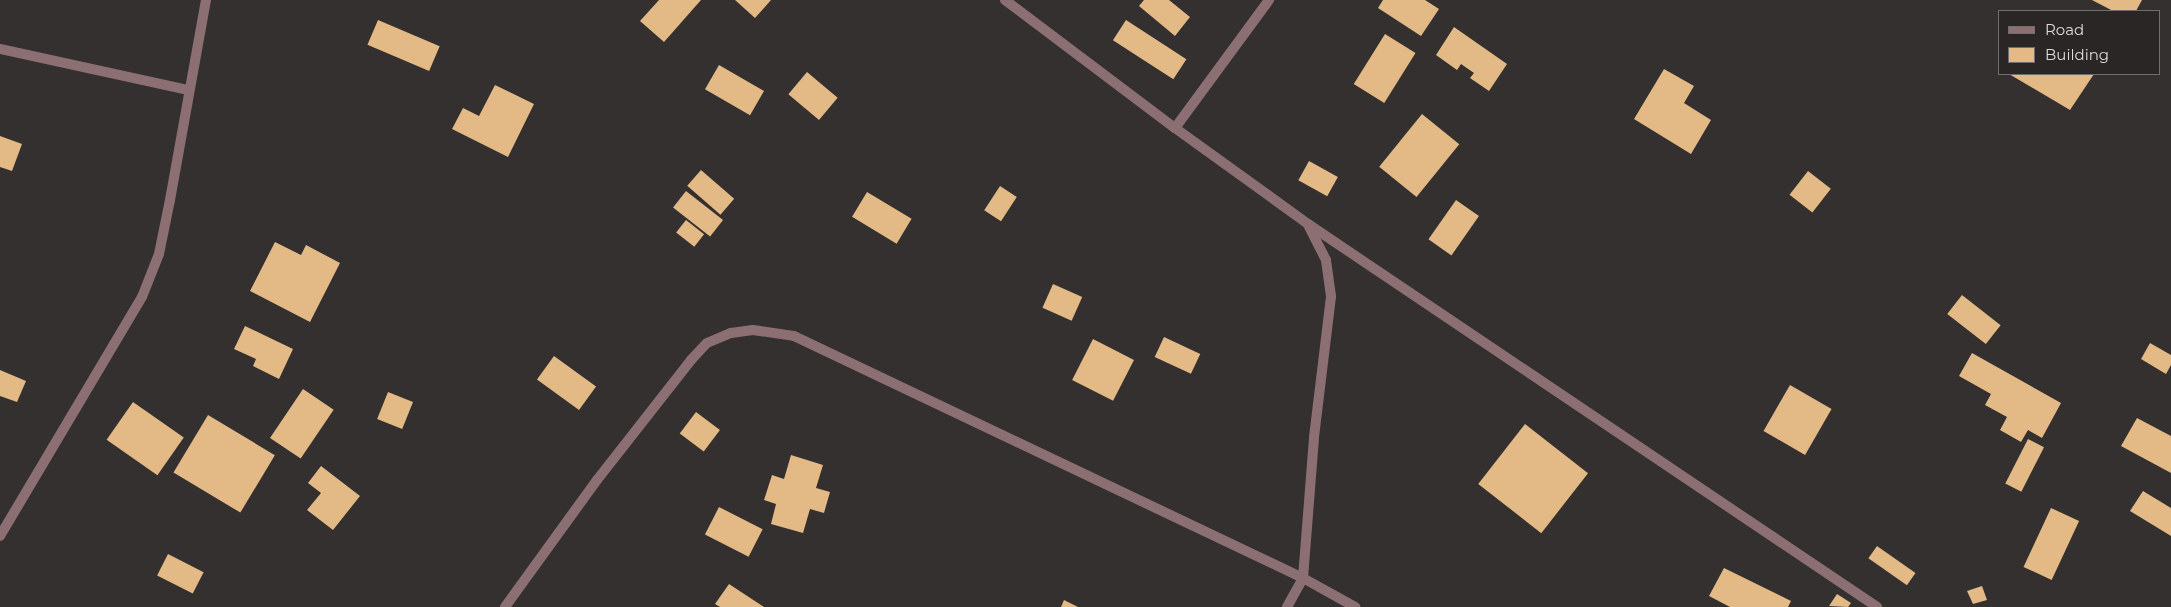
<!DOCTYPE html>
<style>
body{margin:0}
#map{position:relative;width:2171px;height:607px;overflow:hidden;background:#34302f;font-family:Montserrat,sans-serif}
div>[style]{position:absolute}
.building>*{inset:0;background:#e3b985;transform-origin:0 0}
.minor>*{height:10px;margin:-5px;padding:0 5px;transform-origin:5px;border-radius:5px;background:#8c6f73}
span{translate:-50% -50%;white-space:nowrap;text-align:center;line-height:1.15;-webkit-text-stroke:5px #2a2625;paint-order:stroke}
.legend{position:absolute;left:1998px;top:10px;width:162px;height:65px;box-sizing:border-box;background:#2a2625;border:1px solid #726e6d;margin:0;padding:6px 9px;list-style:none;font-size:15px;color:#dddad9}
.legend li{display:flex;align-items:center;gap:10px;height:25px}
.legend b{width:25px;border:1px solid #726e6d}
</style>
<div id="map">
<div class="building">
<i style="clip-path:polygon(659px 0,701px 0,664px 42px,640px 21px)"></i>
<i style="clip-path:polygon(735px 0,771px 0,755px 18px)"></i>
<i style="clip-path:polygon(1144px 0,1169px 0,1190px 17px,1175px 36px,1139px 6px)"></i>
<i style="clip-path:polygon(1383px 0,1425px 0,1439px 9px,1421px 36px,1378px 8px)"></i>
<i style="clip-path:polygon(2092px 0,2142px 0,2136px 11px,2113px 11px)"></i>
<i style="left:378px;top:20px;width:67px;height:27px;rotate:23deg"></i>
<i style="left:1126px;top:20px;width:72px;height:24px;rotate:33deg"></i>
<i style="clip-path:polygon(1454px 27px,1507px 64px,1489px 91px,1470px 78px,1474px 73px,1461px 64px,1457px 70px,1436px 55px)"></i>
<i style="left:1385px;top:34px;width:36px;height:59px;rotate:32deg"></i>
<i style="left:719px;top:65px;width:52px;height:28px;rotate:30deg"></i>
<i style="clip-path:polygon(1664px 69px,1694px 86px,1684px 103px,1711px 120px,1691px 154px,1634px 119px)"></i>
<i style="left:807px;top:72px;width:40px;height:29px;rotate:40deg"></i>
<i style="clip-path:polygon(2009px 74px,2094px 74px,2070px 110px)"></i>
<i style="clip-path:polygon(495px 85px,534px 104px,508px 157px,452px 129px,463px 108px,479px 116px)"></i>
<i style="left:1422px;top:114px;width:48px;height:68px;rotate:39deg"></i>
<i style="clip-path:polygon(0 136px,22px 144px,12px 171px,0 167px)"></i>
<i style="left:1309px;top:161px;width:33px;height:22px;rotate:29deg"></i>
<i style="left:701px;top:170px;width:44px;height:21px;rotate:41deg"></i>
<i style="left:1808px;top:171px;width:29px;height:30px;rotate:38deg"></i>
<i style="left:1000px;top:186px;width:20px;height:29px;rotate:33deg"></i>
<i style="left:686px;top:191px;width:47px;height:21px;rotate:38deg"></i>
<i style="left:867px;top:192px;width:52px;height:29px;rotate:31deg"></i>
<i style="left:1456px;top:200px;width:28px;height:48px;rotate:35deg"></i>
<i style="left:686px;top:220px;width:23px;height:16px;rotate:38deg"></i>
<i style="clip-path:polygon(275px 242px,301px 255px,306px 245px,340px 263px,310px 322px,250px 291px)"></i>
<i style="left:1053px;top:284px;width:32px;height:26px;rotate:24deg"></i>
<i style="left:1962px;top:295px;width:49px;height:24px;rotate:38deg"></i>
<i style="clip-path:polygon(245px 326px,293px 349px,279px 379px,253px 366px,256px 359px,234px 349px)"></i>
<i style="left:1164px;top:337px;width:40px;height:22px;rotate:25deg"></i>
<i style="left:1093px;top:339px;width:46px;height:46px;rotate:27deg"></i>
<i style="clip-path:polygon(2150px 343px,2171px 355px,2171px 365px,2166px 374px,2141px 359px)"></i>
<i style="clip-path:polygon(1972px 353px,2061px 403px,2042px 438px,2028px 430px,2021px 442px,2000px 430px,2007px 417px,1985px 405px,1991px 394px,1959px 376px)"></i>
<i style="left:554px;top:356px;width:52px;height:29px;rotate:36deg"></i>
<i style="clip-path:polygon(0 370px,26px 381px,17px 402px,0 396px)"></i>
<i style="left:1790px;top:385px;width:48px;height:53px;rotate:30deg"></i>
<i style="left:303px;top:389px;width:37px;height:59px;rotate:34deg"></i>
<i style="left:388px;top:392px;width:27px;height:29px;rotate:22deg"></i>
<i style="left:133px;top:402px;width:62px;height:46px;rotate:35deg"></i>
<i style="left:696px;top:412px;width:30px;height:27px;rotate:37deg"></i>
<i style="left:208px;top:415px;width:78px;height:67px;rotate:31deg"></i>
<i style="clip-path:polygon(2137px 418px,2171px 436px,2171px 473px,2121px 446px)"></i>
<i style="left:1525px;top:424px;width:80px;height:76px;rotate:38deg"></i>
<i style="left:2028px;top:439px;width:18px;height:50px;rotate:27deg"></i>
<i style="clip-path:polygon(791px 455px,823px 465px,816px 488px,830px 492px,824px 513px,810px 509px,803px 533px,771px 524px,776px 504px,764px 500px,772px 475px,784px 479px)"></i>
<i style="clip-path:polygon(321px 466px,360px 496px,333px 530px,307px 510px,321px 493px,308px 483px)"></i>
<i style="clip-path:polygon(2143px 491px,2171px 508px,2171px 536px,2130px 511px)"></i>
<i style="left:719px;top:507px;width:49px;height:31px;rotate:27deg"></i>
<i style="left:2051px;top:508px;width:31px;height:65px;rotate:25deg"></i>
<i style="left:1877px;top:546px;width:47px;height:15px;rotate:35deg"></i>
<i style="left:168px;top:554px;width:40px;height:24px;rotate:27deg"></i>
<i style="clip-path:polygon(1724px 568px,1791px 601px,1788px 607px,1730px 607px,1709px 596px)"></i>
<i style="clip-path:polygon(729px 584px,764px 607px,720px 607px,715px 604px)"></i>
<i style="clip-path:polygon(1982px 586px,1987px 600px,1973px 604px,1967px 591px)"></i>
<i style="clip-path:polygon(1837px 594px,1851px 603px,1848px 607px,1829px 606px)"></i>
<i style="clip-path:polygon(1064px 600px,1078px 607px,1061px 607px)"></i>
</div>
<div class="minor">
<i style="left:1005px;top:0;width:213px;rotate:37deg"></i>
<i style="left:1175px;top:128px;width:164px;rotate:35.8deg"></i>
<i style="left:1308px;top:224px;width:686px;rotate:33.94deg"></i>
<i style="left:0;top:49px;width:192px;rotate:12.3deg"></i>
<i style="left:1175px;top:128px;width:159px;rotate:-53.7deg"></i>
<i style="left:0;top:536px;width:278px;rotate:-59.3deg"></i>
<i style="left:142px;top:297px;width:46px;rotate:-68.4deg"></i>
<i style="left:159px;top:254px;width:55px;rotate:-78.5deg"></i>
<i style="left:170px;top:200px;width:203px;rotate:-79.8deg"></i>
<i style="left:505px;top:607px;width:157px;rotate:-54.1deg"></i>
<i style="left:597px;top:480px;width:152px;rotate:-51.9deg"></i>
<i style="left:691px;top:360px;width:23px;rotate:-47deg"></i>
<i style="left:707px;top:343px;width:26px;rotate:-23deg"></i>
<i style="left:731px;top:333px;width:22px;rotate:-8deg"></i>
<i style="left:753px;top:330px;width:41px;rotate:8.3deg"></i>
<i style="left:794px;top:336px;width:564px;rotate:25.43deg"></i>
<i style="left:1303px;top:578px;width:60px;rotate:29.1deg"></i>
<i style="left:1287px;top:607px;width:33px;rotate:-61deg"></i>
<i style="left:1303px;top:578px;width:141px;rotate:-85.5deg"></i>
<i style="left:1314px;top:437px;width:142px;rotate:-83.1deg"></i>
<i style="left:1331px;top:296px;width:36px;rotate:-98deg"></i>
<i style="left:1326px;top:260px;width:39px;rotate:-117deg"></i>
</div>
<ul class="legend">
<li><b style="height:6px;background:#8c6f73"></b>Road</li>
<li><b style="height:14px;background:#e3b985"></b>Building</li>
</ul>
</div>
